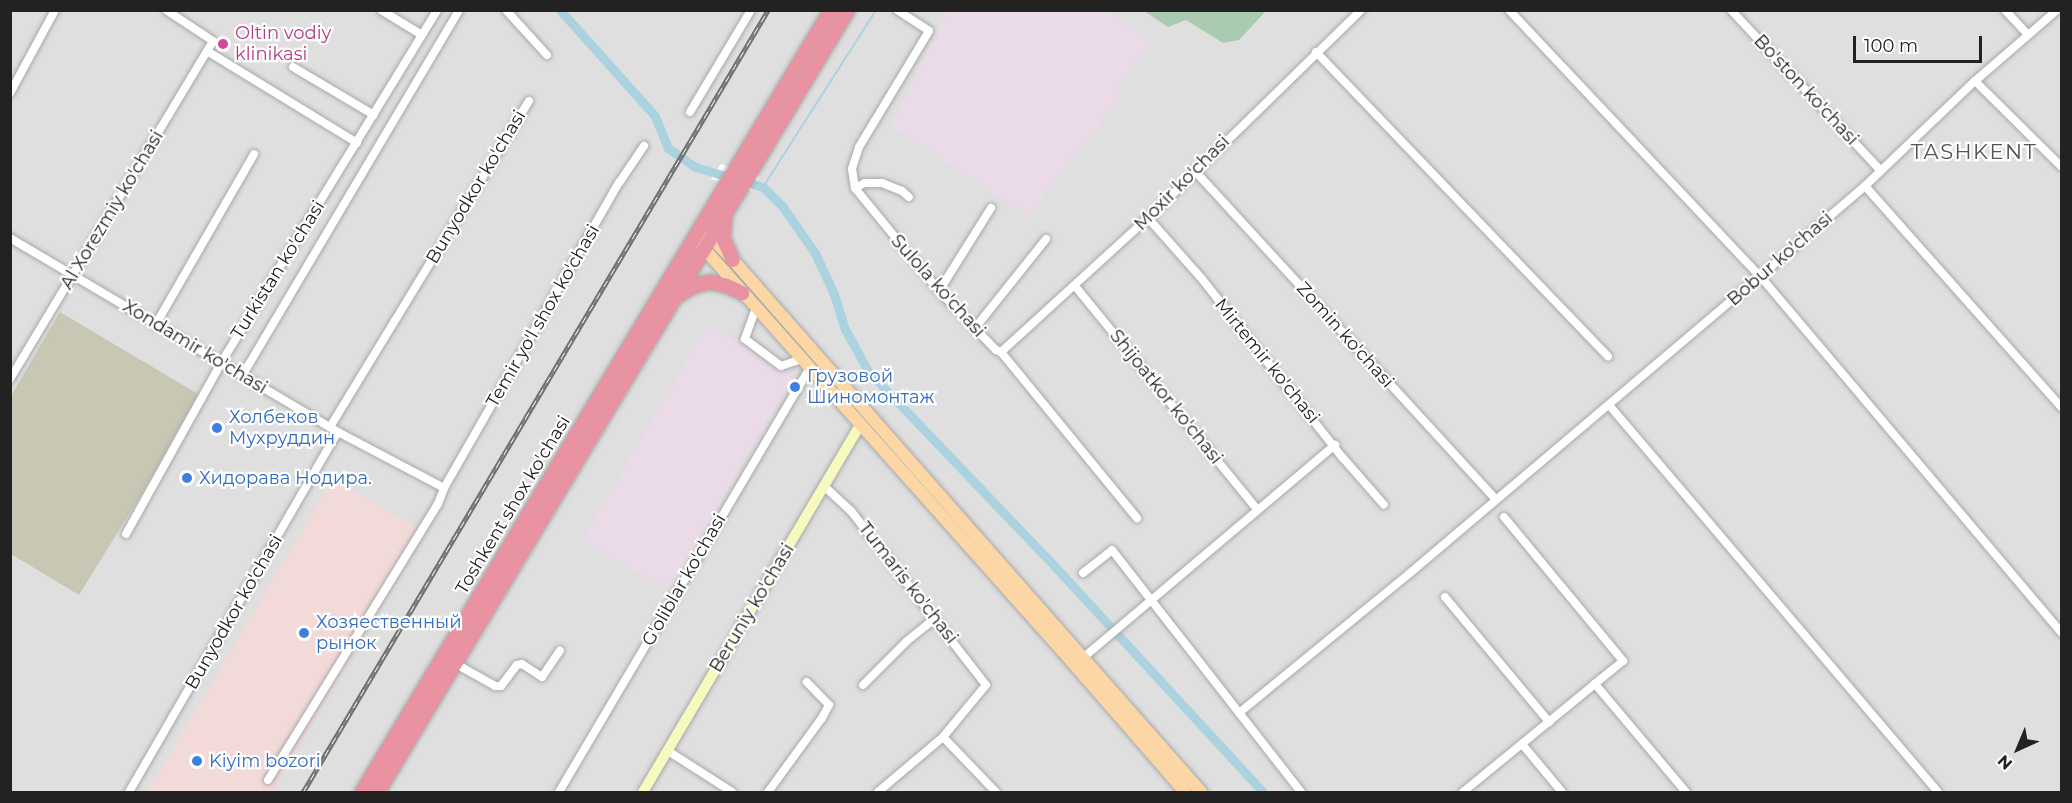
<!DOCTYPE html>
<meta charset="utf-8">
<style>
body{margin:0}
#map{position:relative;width:2072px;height:803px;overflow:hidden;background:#f2efe9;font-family:Montserrat,sans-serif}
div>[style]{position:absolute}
.residential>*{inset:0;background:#e0dfdf;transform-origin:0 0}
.commercial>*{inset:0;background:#f2dad9}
.industrial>*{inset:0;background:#ebdbe8;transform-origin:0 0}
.construction>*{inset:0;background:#c7c7b4}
.cemetery>*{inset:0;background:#aacbaf}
.pier>*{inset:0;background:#fff}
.stream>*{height:2px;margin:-1px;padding:0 1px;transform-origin:1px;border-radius:1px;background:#aad3df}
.canal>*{height:9px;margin:-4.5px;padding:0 4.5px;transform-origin:4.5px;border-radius:4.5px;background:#aad3df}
.roads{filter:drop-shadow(0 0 2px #a9a9a9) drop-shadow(0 0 2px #a9a9a9)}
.street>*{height:8px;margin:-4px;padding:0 4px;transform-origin:4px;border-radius:4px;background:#fff}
.secondary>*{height:10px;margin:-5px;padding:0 5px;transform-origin:5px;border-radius:5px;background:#f7fabf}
.primary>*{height:12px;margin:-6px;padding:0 6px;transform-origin:6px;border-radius:6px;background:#fcd6a4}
.highway>*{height:14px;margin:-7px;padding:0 7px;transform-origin:7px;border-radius:7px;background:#e892a2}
.rail>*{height:4.5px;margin-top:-2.25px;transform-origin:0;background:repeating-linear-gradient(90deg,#fff 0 7px,#707070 0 14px);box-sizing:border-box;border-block:2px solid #707070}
.dots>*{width:16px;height:16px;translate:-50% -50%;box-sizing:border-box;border:3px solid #fff;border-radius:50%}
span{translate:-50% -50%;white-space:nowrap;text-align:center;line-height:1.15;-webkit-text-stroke:4.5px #fff;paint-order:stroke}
.hotel-label{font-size:18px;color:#b23c85}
.left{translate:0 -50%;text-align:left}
.street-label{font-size:18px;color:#222}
.shop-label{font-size:18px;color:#366cbe}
.quarter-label{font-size:21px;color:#555;letter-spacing:1.5px}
.frame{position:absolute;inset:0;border:12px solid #222;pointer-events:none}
.north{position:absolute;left:1988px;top:719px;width:60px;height:60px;-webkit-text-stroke:4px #fff;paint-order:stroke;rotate:224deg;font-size:16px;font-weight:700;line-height:24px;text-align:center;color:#222}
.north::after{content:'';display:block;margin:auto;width:21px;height:27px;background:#222;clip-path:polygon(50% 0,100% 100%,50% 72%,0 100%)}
.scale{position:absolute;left:1853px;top:36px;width:129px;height:27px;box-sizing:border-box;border:3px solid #222;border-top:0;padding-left:8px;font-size:18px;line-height:21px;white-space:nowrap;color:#222;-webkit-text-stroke:4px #fff;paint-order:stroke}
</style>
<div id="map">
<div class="residential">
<i style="left:10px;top:11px;width:2051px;height:781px"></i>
</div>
<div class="commercial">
<i style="clip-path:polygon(333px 479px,425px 533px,272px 792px,147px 792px)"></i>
</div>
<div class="industrial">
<i style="clip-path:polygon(948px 10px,1107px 11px,1152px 42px,1117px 87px,1125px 92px,1028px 215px,891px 126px)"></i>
<i style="left:707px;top:325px;width:100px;height:249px;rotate:30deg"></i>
</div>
<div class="construction">
<i style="clip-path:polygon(60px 312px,198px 394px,150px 480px,79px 595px,11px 554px,11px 396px)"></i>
</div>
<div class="cemetery">
<i style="clip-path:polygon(1144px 11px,1266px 11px,1239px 40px,1223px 43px,1186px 20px,1168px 27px)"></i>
</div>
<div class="pier">
<i style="clip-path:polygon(721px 164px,760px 177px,752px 191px,711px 179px)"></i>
</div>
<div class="stream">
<i style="left:763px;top:187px;width:210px;rotate:-57.4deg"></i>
</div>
<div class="canal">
<i style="left:560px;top:10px;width:142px;rotate:48.1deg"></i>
<i style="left:655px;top:116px;width:35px;rotate:68deg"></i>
<i style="left:668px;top:148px;width:33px;rotate:35deg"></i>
<i style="left:695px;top:167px;width:71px;rotate:16.4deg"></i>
<i style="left:763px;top:187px;width:28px;rotate:45deg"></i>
<i style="left:783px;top:207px;width:56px;rotate:55.2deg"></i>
<i style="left:815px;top:253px;width:45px;rotate:65.1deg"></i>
<i style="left:834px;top:294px;width:37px;rotate:73deg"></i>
<i style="left:845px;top:329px;width:48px;rotate:61.3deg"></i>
<i style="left:868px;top:371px;width:259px;rotate:46.3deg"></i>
<i style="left:1047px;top:558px;width:318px;rotate:47.3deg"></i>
</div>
<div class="roads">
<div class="street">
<i style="left:381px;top:10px;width:48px;rotate:31.4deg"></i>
<i style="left:506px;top:10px;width:61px;rotate:47.7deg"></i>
<i style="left:897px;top:10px;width:38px;rotate:33deg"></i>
<i style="left:929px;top:31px;width:135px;rotate:121.1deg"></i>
<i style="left:859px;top:147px;width:23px;rotate:108deg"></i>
<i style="left:852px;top:169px;width:19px;rotate:81deg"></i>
<i style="left:855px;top:188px;width:133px;rotate:50.8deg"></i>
<i style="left:939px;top:291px;width:82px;rotate:46deg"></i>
<i style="left:996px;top:350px;width:5px;rotate:22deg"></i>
<i style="left:1001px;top:352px;width:215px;rotate:50.7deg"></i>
<i style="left:1509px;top:10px;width:366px;rotate:46.7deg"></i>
<i style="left:1760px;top:276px;width:468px;rotate:49.8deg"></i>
<i style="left:1731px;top:10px;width:219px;rotate:47deg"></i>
<i style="left:2005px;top:10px;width:34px;rotate:47deg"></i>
<i style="left:207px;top:51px;width:176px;rotate:31.5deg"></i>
<i style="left:1316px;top:52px;width:422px;rotate:46.2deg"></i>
<i style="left:293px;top:67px;width:94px;rotate:30.7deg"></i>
<i style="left:1975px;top:81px;width:122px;rotate:44.7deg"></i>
<i style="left:10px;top:93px;width:94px;rotate:-61.5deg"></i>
<i style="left:690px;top:112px;width:119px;rotate:-59.1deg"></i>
<i style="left:1194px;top:170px;width:447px;rotate:47.5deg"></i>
<i style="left:1865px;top:186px;width:297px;rotate:48.4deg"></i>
<i style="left:855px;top:188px;width:11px;rotate:-27deg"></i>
<i style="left:865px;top:183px;width:17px"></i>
<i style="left:882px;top:183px;width:22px;rotate:22deg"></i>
<i style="left:902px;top:191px;width:9px;rotate:41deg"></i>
<i style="left:1148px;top:218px;width:81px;rotate:48.5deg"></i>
<i style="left:1202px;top:279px;width:228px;rotate:51.8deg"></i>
<i style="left:1343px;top:458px;width:62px;rotate:48.9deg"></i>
<i style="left:10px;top:238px;width:381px;rotate:30.6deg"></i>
<i style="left:338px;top:432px;width:120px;rotate:27.8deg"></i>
<i style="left:1075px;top:286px;width:288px;rotate:50.8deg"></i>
<i style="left:939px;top:291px;width:98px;rotate:-57.9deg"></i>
<i style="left:756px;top:308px;width:33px;rotate:110deg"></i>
<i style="left:745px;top:339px;width:45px;rotate:36.9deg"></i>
<i style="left:781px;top:366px;width:21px;rotate:-19deg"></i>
<i style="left:156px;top:324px;width:196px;rotate:-60deg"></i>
<i style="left:975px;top:328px;width:114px;rotate:-51.4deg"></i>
<i style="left:1001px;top:352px;width:199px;rotate:-42.4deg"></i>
<i style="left:1148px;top:218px;width:298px;rotate:-44.3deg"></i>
<i style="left:242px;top:376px;width:425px;rotate:-59.3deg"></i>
<i style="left:10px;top:379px;width:394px;rotate:-59deg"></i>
<i style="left:213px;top:41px;width:56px;rotate:-146.6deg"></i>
<i style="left:1609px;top:405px;width:508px;rotate:49.63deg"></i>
<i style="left:330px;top:427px;width:382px;rotate:-58.6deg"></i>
<i style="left:824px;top:486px;width:37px;rotate:43deg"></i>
<i style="left:851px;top:511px;width:220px;rotate:52.2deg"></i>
<i style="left:986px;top:685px;width:67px;rotate:129.6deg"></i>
<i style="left:943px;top:737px;width:85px;rotate:139.8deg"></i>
<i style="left:1504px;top:517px;width:187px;rotate:50.4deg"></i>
<i style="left:1623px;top:661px;width:36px;rotate:141deg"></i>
<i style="left:1595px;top:684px;width:141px;rotate:49.9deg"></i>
<i style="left:126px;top:534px;width:196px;rotate:-60.9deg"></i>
<i style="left:221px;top:363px;width:414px;rotate:-58.5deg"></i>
<i style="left:1083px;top:573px;width:37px;rotate:-38deg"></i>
<i style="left:1112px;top:550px;width:307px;rotate:52deg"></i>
<i style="left:1445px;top:597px;width:163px;rotate:50.2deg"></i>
<i style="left:1084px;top:657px;width:329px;rotate:-40.2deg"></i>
<i style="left:456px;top:664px;width:45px;rotate:29.4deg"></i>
<i style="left:495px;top:686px;width:6px"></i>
<i style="left:501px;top:686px;width:26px;rotate:-53deg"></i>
<i style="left:517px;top:665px;width:5px;rotate:-11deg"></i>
<i style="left:522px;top:664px;width:24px;rotate:33deg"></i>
<i style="left:542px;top:677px;width:32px;rotate:-56deg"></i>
<i style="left:863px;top:685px;width:62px;rotate:-45deg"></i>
<i style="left:907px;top:641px;width:36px;rotate:-39deg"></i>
<i style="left:1239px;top:713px;width:221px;rotate:-39.3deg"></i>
<i style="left:1410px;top:573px;width:459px;rotate:-40.3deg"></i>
<i style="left:1760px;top:276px;width:138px;rotate:-40.6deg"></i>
<i style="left:1865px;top:186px;width:152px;rotate:-43.7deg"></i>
<i style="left:1975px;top:81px;width:108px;rotate:-40.9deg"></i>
<i style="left:943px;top:737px;width:76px;rotate:46.1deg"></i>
<i style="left:1522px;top:744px;width:62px;rotate:50.2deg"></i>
<i style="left:668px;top:751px;width:76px;rotate:32.6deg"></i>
<i style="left:268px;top:780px;width:324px;rotate:-58.4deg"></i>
<i style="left:438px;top:504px;width:17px;rotate:-69deg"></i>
<i style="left:444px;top:488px;width:352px;rotate:-60.2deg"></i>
<i style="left:619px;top:183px;width:45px;rotate:-56deg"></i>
<i style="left:129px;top:792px;width:416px;rotate:-59.9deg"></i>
<i style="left:559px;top:792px;width:493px;rotate:-59.4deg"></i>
<i style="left:768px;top:792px;width:92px;rotate:-53.9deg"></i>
<i style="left:822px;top:718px;width:15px;rotate:-62deg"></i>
<i style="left:829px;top:705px;width:32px;rotate:-134deg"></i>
<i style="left:1463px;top:792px;width:171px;rotate:-39.3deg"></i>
</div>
<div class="secondary">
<i style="left:643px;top:792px;width:428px;rotate:-59.4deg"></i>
</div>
<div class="primary">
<i style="left:695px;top:235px;width:17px;rotate:10deg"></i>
<i style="left:712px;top:238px;width:30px;rotate:46deg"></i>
<i style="left:733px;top:260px;width:709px;rotate:48.66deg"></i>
<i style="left:700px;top:244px;width:561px;rotate:48.32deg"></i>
<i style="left:1073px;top:663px;width:171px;rotate:49deg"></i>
</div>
<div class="highway">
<i style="left:725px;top:220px;width:18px;rotate:96deg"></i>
<i style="left:723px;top:238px;width:24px;rotate:66deg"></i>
<i style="left:679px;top:295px;width:17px;rotate:-31deg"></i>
<i style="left:694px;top:286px;width:16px;rotate:-14deg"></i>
<i style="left:710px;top:282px;width:17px;rotate:13deg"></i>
<i style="left:727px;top:286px;width:17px;rotate:25deg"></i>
<i style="left:362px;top:792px;width:912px;rotate:-59.05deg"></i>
<i style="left:378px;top:792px;width:912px;rotate:-58.99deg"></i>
</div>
</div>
<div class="rail">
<i style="left:303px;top:792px;width:910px;rotate:-59.26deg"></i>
</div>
<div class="dots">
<i style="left:223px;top:44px;background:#d1479c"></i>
<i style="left:795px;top:387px;background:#3f7fe0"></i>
<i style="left:217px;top:428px;background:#3f7fe0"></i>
<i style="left:187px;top:478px;background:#3f7fe0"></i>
<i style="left:304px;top:633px;background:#3f7fe0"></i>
<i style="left:197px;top:761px;background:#3f7fe0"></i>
</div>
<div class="hotel-label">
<span class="left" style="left:235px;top:44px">Oltin vodiy<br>klinikasi</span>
</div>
<div class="street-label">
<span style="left:1806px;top:90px;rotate:47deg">Bo'ston ko'chasi</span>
<span style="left:1182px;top:183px;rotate:-45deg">Moxir ko'chasi</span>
<span style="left:476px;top:187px;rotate:-59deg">Bunyodkor ko'chasi</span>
<span style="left:112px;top:210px;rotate:-59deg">Al Xorezmiy ko'chasi</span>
<span style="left:1780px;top:259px;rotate:-41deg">Bobur ko'chasi</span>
<span style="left:278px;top:270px;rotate:-58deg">Turkistan ko'chasi</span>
<span style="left:938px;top:286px;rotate:48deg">Sulola ko'chasi</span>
<span style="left:543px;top:316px;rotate:-60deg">Temir yo'l shox ko'chasi</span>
<span style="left:1345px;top:335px;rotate:48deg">Zomin ko'chasi</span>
<span style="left:195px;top:347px;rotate:31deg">Xondamir ko'chasi</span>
<span style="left:1267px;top:361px;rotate:51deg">Mirtemir ko'chasi</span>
<span style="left:1166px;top:397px;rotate:51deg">Shijoatkor ko'chasi</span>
<span style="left:513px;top:505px;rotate:-59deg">Toshkent shox ko'chasi</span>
<span style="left:684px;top:580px;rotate:-60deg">G'oliblar ko'chasi</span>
<span style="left:908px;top:583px;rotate:52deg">Tumaris ko'chasi</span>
<span style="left:752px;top:608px;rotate:-59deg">Beruniy ko'chasi</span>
<span style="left:234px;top:612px;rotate:-60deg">Bunyodkor ko'chasi</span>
</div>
<div class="shop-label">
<span class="left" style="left:807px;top:387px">Грузовой<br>Шиномонтаж</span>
<span class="left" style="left:229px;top:428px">Холбеков<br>Мухруддин</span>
<span class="left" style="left:199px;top:478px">Хидорава Нодира.</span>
<span class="left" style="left:316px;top:633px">Хозяественный<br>рынок</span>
<span class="left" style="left:209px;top:761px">Kiyim bozori</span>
</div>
<div class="quarter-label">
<span style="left:1974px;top:152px">TASHKENT</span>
</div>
<div class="frame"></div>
<div class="north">N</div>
<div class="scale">100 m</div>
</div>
